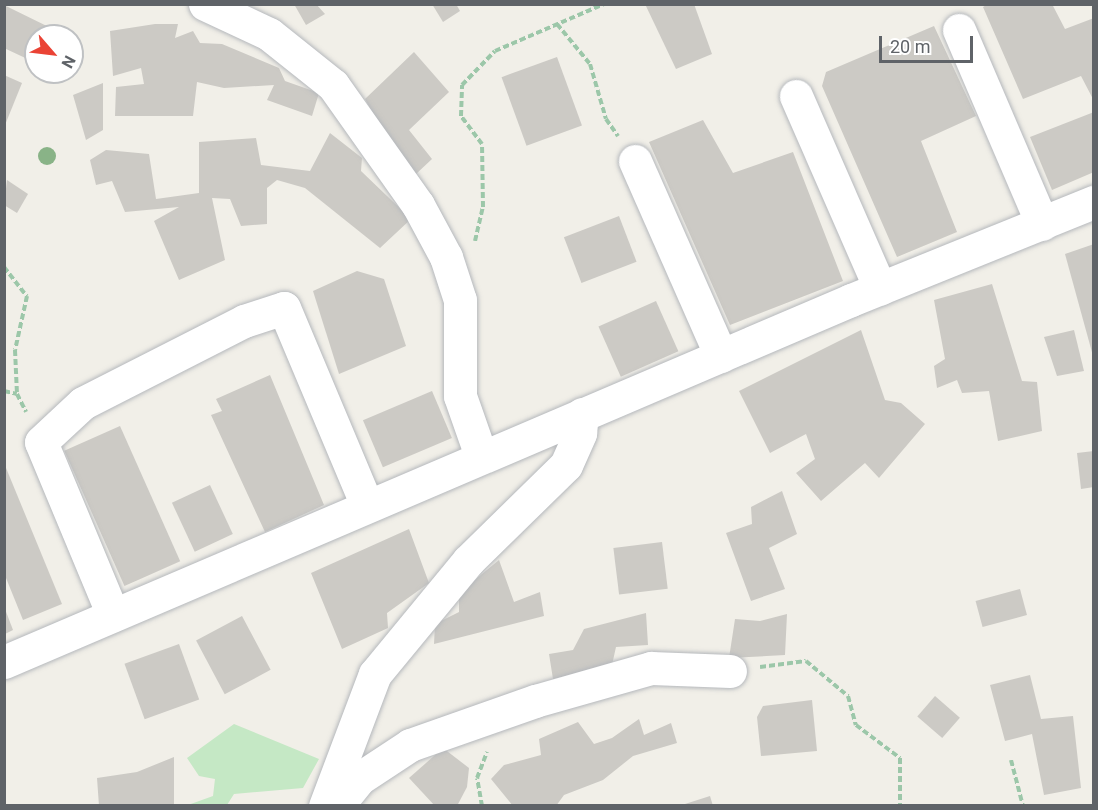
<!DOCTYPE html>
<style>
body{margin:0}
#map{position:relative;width:1098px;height:810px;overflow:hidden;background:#f1efe8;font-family:Roboto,sans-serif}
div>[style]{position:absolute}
.green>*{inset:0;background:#c5e8c5}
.building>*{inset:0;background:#cccac5;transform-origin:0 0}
.path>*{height:4px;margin-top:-2px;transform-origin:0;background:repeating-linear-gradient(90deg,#9cc7a9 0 6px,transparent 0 9px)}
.roads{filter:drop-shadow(0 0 2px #b5b8bc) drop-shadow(0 0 2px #b5b8bc)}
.minor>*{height:33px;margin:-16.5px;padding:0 16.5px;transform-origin:16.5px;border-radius:16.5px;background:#fff}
.trees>*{width:18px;height:18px;margin:-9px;border-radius:50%;background:#89b387}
span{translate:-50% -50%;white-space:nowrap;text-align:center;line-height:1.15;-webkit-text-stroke:4.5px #fff;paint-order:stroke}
.frame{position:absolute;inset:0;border:6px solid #5f6368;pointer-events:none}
.north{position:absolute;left:24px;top:24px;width:60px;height:60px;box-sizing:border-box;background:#fff;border:2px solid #bfc1c3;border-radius:50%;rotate:118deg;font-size:16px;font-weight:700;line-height:24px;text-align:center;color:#5f6368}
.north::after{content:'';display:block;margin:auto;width:21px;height:27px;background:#ea4335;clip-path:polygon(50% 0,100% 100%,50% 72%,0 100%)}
.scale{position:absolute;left:879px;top:36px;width:94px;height:27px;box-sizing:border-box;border:3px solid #5f6368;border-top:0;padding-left:8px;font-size:18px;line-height:21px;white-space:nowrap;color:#5f6368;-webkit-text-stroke:4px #fff;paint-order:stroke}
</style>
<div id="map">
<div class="green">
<i style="clip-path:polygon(234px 724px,319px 759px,303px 788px,234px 794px,227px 805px,188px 805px,213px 796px,215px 779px,199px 776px,187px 758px)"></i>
</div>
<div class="building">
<i style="clip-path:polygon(294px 4px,316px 4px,325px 14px,306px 25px)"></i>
<i style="clip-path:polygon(432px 4px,456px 4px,460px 11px,443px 22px)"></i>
<i style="clip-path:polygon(645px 4px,694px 4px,712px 54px,676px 69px)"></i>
<i style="clip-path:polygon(988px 4px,1052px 4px,1065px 29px,1094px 18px,1094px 101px,1081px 76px,1023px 99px,983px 7px)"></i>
<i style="clip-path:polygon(6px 6px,59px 32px,57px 36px,36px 36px,36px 63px,4px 48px)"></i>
<i style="clip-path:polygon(155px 24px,178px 24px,175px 38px,193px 31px,200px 43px,222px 44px,279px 68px,285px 81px,319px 93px,312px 116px,267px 100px,274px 85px,224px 88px,197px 82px,193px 116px,115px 116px,116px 87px,144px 84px,141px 68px,113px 76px,110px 31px)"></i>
<i style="clip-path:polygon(934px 26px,976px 116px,921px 141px,957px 232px,897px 257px,822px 86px,826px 72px)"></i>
<i style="clip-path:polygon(414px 52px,449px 92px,409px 130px,432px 159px,416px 174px,387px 139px,365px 99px)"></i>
<i style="left:557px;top:57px;width:73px;height:59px;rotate:70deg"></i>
<i style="clip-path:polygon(4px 75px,22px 83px,5px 125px,4px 125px)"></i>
<i style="clip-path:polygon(103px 83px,103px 130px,86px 140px,73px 95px)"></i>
<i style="clip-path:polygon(1094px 112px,1094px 172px,1052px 190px,1030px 137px)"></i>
<i style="clip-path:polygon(703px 120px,733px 173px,793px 152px,843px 281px,730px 325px,649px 142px)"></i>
<i style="clip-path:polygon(330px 133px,362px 158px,361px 171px,411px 219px,380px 248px,305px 188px,277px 180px,267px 188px,267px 224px,241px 226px,230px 199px,212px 198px,225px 260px,179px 280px,154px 221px,179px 207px,125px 212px,112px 181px,96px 185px,90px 160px,106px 150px,149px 154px,156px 199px,199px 193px,199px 142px,256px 138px,261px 165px,310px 171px)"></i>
<i style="clip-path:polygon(7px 180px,28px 194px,17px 213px,4px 205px)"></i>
<i style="left:619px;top:216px;width:49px;height:59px;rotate:69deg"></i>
<i style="clip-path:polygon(1094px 244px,1094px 356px,1093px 356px,1065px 254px)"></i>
<i style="clip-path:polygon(357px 271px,384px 279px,406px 346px,339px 374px,313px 291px)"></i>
<i style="clip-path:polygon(992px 284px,1022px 381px,1037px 382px,1042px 431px,998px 441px,989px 391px,962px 393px,957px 380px,937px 388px,934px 366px,945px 359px,934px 300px)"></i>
<i style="left:656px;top:301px;width:55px;height:63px;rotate:66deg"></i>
<i style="clip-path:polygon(861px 330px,885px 400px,901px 403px,925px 424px,879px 478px,865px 463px,821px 501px,796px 473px,815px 459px,806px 434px,770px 453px,739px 391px)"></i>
<i style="clip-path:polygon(1074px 330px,1084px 371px,1057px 376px,1044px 337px)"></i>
<i style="clip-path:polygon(270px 375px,324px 505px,265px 532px,211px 415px,222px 411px,216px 399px)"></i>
<i style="left:432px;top:391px;width:51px;height:75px;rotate:67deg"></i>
<i style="left:120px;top:426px;width:148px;height:61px;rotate:66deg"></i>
<i style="clip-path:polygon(1094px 451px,1094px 487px,1081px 489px,1077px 453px)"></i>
<i style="clip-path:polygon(4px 463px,62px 604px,23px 620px,4px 573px)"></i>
<i style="left:210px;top:485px;width:54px;height:42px;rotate:65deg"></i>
<i style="clip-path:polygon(782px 491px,797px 534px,769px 548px,785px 589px,751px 601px,726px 533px,752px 524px,751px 507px)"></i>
<i style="clip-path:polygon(409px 529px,429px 583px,387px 613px,388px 628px,342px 649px,311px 573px)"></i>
<i style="left:662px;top:542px;width:47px;height:49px;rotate:83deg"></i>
<i style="clip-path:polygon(499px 560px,514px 602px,540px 592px,544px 616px,434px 644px,435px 624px,459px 612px,459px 593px)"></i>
<i style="left:1020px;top:589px;width:27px;height:46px;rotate:75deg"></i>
<i style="clip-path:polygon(5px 609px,13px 630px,5px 634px)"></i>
<i style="clip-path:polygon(646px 613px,648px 645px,616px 647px,612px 665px,553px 679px,549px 654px,573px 650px,584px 629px)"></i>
<i style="clip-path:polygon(787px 614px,785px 655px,729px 658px,735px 619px,760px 621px)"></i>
<i style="left:242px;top:616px;width:61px;height:52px;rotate:62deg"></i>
<i style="left:179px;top:644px;width:59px;height:58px;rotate:70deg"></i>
<i style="clip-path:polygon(1030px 675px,1041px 719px,1073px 716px,1081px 788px,1044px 795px,1032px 734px,1005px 741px,990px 685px)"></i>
<i style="left:935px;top:696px;width:33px;height:27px;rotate:41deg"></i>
<i style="clip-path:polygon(812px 700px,817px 751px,761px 756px,757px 717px,763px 706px)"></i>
<i style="clip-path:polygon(639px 719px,644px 735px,671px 723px,677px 743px,633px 756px,603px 780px,564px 795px,556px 806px,513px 806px,491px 779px,504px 765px,541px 755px,539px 739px,578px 722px,594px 744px,612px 738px)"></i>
<i style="clip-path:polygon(443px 748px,469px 768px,467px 787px,457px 806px,435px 806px,409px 778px)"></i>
<i style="clip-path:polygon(174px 757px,174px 806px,99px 806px,97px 778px,137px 772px)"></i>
<i style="clip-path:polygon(710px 796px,713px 806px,686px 806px,685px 804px)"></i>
</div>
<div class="path">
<i style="left:557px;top:24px;width:52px;rotate:50.5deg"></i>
<i style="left:590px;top:64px;width:57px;rotate:73.8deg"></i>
<i style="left:606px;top:119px;width:21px;rotate:55deg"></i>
<i style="left:475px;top:241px;width:35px;rotate:-77deg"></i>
<i style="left:483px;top:207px;width:63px;rotate:-90.9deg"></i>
<i style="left:482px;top:144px;width:35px;rotate:-127deg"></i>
<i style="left:461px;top:116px;width:31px;rotate:-88deg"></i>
<i style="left:462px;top:85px;width:47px;rotate:-45.9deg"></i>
<i style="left:495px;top:51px;width:119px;rotate:-23.3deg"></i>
<i style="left:4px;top:267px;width:37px;rotate:52deg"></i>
<i style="left:27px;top:296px;width:55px;rotate:102.5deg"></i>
<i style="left:15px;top:350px;width:44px;rotate:87.4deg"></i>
<i style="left:4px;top:391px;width:13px;rotate:13deg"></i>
<i style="left:17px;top:394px;width:20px;rotate:63deg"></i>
<i style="left:760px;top:667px;width:46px;rotate:-7.4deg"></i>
<i style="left:806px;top:661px;width:55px;rotate:39.8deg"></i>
<i style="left:848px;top:696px;width:30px;rotate:75deg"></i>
<i style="left:856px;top:725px;width:55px;rotate:36.9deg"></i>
<i style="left:900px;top:758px;width:48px;rotate:90deg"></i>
<i style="left:1011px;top:760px;width:48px;rotate:75.4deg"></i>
<i style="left:482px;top:806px;width:28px;rotate:-100deg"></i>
<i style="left:477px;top:778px;width:28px;rotate:-69deg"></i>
</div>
<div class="roads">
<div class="minor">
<i style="left:205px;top:4px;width:71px;rotate:25.1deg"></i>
<i style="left:269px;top:34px;width:82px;rotate:38.6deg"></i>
<i style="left:333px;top:85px;width:147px;rotate:54.7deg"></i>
<i style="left:418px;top:205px;width:59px;rotate:61.7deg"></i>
<i style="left:446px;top:257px;width:45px;rotate:72deg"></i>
<i style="left:460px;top:300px;width:96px;rotate:90deg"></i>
<i style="left:460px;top:396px;width:64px;rotate:70.7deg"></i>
<i style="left:959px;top:30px;width:211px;rotate:66.8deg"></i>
<i style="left:796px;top:96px;width:210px;rotate:66.4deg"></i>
<i style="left:635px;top:161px;width:213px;rotate:66.2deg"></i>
<i style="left:113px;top:615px;width:187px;rotate:-112.6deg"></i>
<i style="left:41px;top:442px;width:57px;rotate:-42.9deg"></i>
<i style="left:83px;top:403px;width:181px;rotate:-27deg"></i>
<i style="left:244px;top:321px;width:42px;rotate:-18deg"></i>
<i style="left:284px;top:308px;width:214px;rotate:67.2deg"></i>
<i style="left:4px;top:662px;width:921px;rotate:-23.14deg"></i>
<i style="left:851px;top:300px;width:262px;rotate:-22deg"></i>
<i style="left:325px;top:806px;width:141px;rotate:-69.3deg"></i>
<i style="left:375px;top:674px;width:146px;rotate:-50.5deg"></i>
<i style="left:468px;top:561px;width:137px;rotate:-44.4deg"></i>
<i style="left:566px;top:465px;width:35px;rotate:-66deg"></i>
<i style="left:580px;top:433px;width:19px;rotate:-84deg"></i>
<i style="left:337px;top:806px;width:36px;rotate:-51deg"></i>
<i style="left:360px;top:778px;width:60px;rotate:-33.4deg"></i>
<i style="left:410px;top:745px;width:133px;rotate:-19.4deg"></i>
<i style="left:535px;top:701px;width:121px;rotate:-15.9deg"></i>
<i style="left:651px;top:668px;width:79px;rotate:2.2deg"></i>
</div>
</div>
<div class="trees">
<i style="left:47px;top:156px"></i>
</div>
<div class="frame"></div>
<div class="north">N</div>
<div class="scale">20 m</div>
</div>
